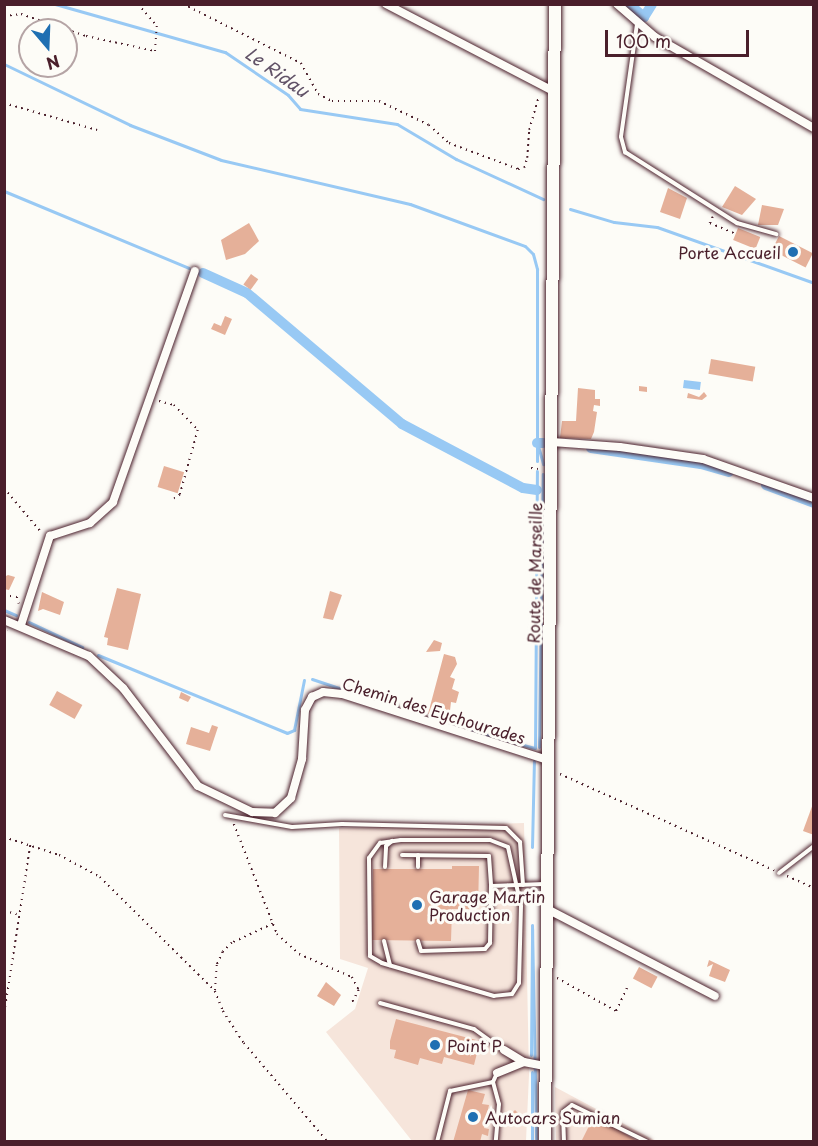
<!DOCTYPE html>
<style>
body{margin:0}
#map{position:relative;width:818px;height:1146px;overflow:hidden;background:#fdfcf7;font-family:"Playpen Sans",sans-serif}
div>[style]{position:absolute}
.built>*{inset:0;background:#f6e5db}
.water>*{inset:0;background:#98c9f4;transform-origin:0 0}
.stream>*{height:3px;margin:-1.5px;padding:0 1.5px;transform-origin:1.5px;border-radius:1.5px;background:#98c9f4}
.canal>*{height:10px;margin:-5px;padding:0 5px;transform-origin:5px;border-radius:5px;background:#98c9f4}
.building>*{inset:0;background:#e5b099;transform-origin:0 0}
.path>*{height:1.5px;margin-top:-0.75px;transform-origin:0;background:repeating-linear-gradient(90deg,#4a1f2b 0 1.5px,transparent 0 6px)}
.roads{filter:drop-shadow(0 0 2px #4a1f2b) drop-shadow(0 0 2px #4a1f2b)}
.service>*{height:4px;margin:-2px;padding:0 2px;transform-origin:2px;border-radius:2px;background:#fdfcf7}
.minor>*{height:8px;margin:-4px;padding:0 4px;transform-origin:4px;border-radius:4px;background:#fdfcf7}
.primary>*{height:12px;margin:-6px;padding:0 6px;transform-origin:6px;border-radius:6px;background:#fdfcf7}
.dots>*{width:16px;height:16px;translate:-50% -50%;box-sizing:border-box;border:3px solid #fdfcf7;border-radius:50%}
span{translate:-50% -50%;white-space:nowrap;text-align:center;line-height:1.15;-webkit-text-stroke:6px #fdfcf7;paint-order:stroke}
.poi-label{font-size:16px;color:#4a1f2b}
.right{translate:-100% -50%;text-align:right}
.left{translate:0 -50%;text-align:left}
.street-label{font-size:16px;color:#4a1f2b}
.water-label{font-size:18px;color:#615267;font-style:italic}
.frame{position:absolute;inset:0;border:6px solid #4a1f2b;pointer-events:none}
.north{position:absolute;left:18px;top:18px;width:60px;height:60px;box-sizing:border-box;background:#fdfcf7;border:2px solid #b5a4a5;border-radius:50%;rotate:161deg;font-size:16px;font-weight:700;line-height:24px;text-align:center;color:#4a1f2b}
.north::after{content:'';display:block;margin:auto;width:21px;height:27px;background:#1f6fb2;clip-path:polygon(50% 0,100% 100%,50% 72%,0 100%)}
.scale{position:absolute;left:605px;top:30px;width:144px;height:27px;box-sizing:border-box;border:3px solid #4a1f2b;border-top:0;padding-left:8px;font-size:18px;line-height:21px;white-space:nowrap;color:#4a1f2b;-webkit-text-stroke:4px #fdfcf7;paint-order:stroke}
</style>
<div id="map">
<div class="built">
<i style="clip-path:polygon(524px 823px,529px 1075px,526px 1141px,412px 1141px,326px 1032px,355px 1009px,368px 968px,340px 959px,339px 828px)"></i>
<i style="clip-path:polygon(555px 1087px,656px 1141px,556px 1141px)"></i>
</div>
<div class="water">
<i style="left:684px;top:380px;width:17px;height:8px;rotate:7deg"></i>
</div>
<div class="stream">
<i style="left:55px;top:4px;width:177px;rotate:15.8deg"></i>
<i style="left:225px;top:52px;width:76px;rotate:34.3deg"></i>
<i style="left:288px;top:95px;width:18px;rotate:49deg"></i>
<i style="left:300px;top:109px;width:98px;rotate:8.8deg"></i>
<i style="left:397px;top:124px;width:69px;rotate:30.7deg"></i>
<i style="left:456px;top:159px;width:96px;rotate:24.7deg"></i>
<i style="left:4px;top:64px;width:140px;rotate:25.8deg"></i>
<i style="left:130px;top:125px;width:97px;rotate:21deg"></i>
<i style="left:221px;top:160px;width:194px;rotate:13.1deg"></i>
<i style="left:410px;top:204px;width:122px;rotate:20.1deg"></i>
<i style="left:525px;top:246px;width:11px;rotate:45deg"></i>
<i style="left:533px;top:254px;width:16px;rotate:75deg"></i>
<i style="left:537px;top:269px;width:192px;rotate:90deg"></i>
<i style="left:4px;top:191px;width:200px;rotate:22.6deg"></i>
<i style="left:570px;top:209px;width:46px;rotate:16.5deg"></i>
<i style="left:614px;top:222px;width:43px;rotate:6.6deg"></i>
<i style="left:657px;top:227px;width:167px;rotate:19.6deg"></i>
<i style="left:538px;top:446px;width:19px;rotate:74deg"></i>
<i style="left:4px;top:610px;width:13px;rotate:23deg"></i>
<i style="left:29px;top:622px;width:59px;rotate:25.3deg"></i>
<i style="left:98px;top:655px;width:204px;rotate:22.4deg"></i>
<i style="left:287px;top:733px;width:8px;rotate:-23deg"></i>
<i style="left:294px;top:730px;width:51px;rotate:-78.7deg"></i>
<i style="left:312px;top:679px;width:89px;rotate:18.4deg"></i>
<i style="left:471px;top:731px;width:66px;rotate:14.9deg"></i>
<i style="left:535px;top:748px;width:277px;rotate:-89.6deg"></i>
<i style="left:539px;top:747px;width:273px;rotate:-89.2deg"></i>
<i style="left:532px;top:847px;width:86px;rotate:-88.7deg"></i>
<i style="left:532px;top:925px;width:217px;rotate:88.9deg"></i>
<i style="left:531px;top:1055px;width:126px;rotate:-89.5deg"></i>
<i style="left:532px;top:1072px;width:70px;rotate:90deg"></i>
</div>
<div class="canal">
<i style="left:629px;top:4px;width:20px;rotate:41deg"></i>
<i style="left:644px;top:17px;width:15px;rotate:-58deg"></i>
<i style="left:203px;top:273px;width:48px;rotate:24.4deg"></i>
<i style="left:247px;top:293px;width:203px;rotate:40.2deg"></i>
<i style="left:402px;top:424px;width:137px;rotate:27.9deg"></i>
<i style="left:523px;top:488px;width:14px;rotate:8deg"></i>
<i style="left:537px;top:443px;width:6px"></i>
<i style="left:591px;top:448px;width:111px;rotate:8.3deg"></i>
<i style="left:701px;top:464px;width:29px;rotate:16deg"></i>
<i style="left:766px;top:485px;width:51px;rotate:20.6deg"></i>
</div>
<div class="building">
<i style="clip-path:polygon(735px 186px,756px 199px,742px 215px,722px 207px)"></i>
<i style="clip-path:polygon(668px 188px,687px 198px,680px 219px,660px 212px)"></i>
<i style="clip-path:polygon(762px 205px,784px 209px,778px 225px,758px 225px)"></i>
<i style="clip-path:polygon(249px 223px,259px 241px,245px 254px,226px 260px,221px 240px)"></i>
<i style="left:738px;top:228px;width:24px;height:13px;rotate:22deg"></i>
<i style="left:779px;top:236px;width:38px;height:16px;rotate:27deg"></i>
<i style="left:251px;top:274px;width:9px;height:13px;rotate:36deg"></i>
<i style="clip-path:polygon(225px 316px,232px 319px,225px 335px,211px 329px,214px 323px,221px 326px)"></i>
<i style="left:711px;top:359px;width:45px;height:15px;rotate:10deg"></i>
<i style="clip-path:polygon(639px 386px,647px 387px,647px 392px,639px 391px)"></i>
<i style="clip-path:polygon(578px 388px,595px 390px,595px 399px,600px 399px,600px 406px,594px 405px,593px 411px,597px 412px,594px 432px,591px 439px,560px 438px,562px 421px,576px 421px)"></i>
<i style="clip-path:polygon(704px 392px,707px 396px,702px 400px,687px 398px,688px 393px,699px 397px)"></i>
<i style="left:164px;top:466px;width:21px;height:22px;rotate:17deg"></i>
<i style="clip-path:polygon(8px 575px,15px 577px,9px 590px,4px 589px,4px 577px)"></i>
<i style="clip-path:polygon(117px 588px,141px 594px,128px 650px,107px 645px,108px 638px,104px 637px)"></i>
<i style="clip-path:polygon(330px 591px,342px 595px,333px 620px,323px 618px)"></i>
<i style="clip-path:polygon(42px 592px,64px 602px,60px 615px,43px 609px,38px 611px)"></i>
<i style="clip-path:polygon(434px 640px,442px 643px,440px 651px,426px 652px)"></i>
<i style="clip-path:polygon(444px 654px,455px 657px,457px 664px,450px 677px,455px 679px,452px 689px,459px 692px,456px 703px,451px 702px,449px 719px,428px 714px)"></i>
<i style="left:57px;top:691px;width:29px;height:16px;rotate:29deg"></i>
<i style="clip-path:polygon(181px 692px,191px 697px,188px 702px,179px 698px)"></i>
<i style="clip-path:polygon(212px 725px,218px 727px,210px 751px,186px 744px,191px 727px,209px 733px)"></i>
<i style="clip-path:polygon(814px 801px,814px 835px,803px 831px)"></i>
<i style="clip-path:polygon(452px 866px,479px 866px,478px 909px,452px 909px,451px 941px,372px 940px,373px 869px,452px 869px)"></i>
<i style="clip-path:polygon(709px 960px,730px 970px,725px 982px,709px 976px,713px 964px,707px 967px)"></i>
<i style="left:639px;top:967px;width:21px;height:13px;rotate:28deg"></i>
<i style="clip-path:polygon(326px 982px,341px 995px,334px 1006px,317px 996px)"></i>
<i style="clip-path:polygon(396px 1019px,480px 1041px,474px 1065px,444px 1057px,442px 1064px,420px 1058px,418px 1065px,394px 1058px,396px 1050px,390px 1049px,390px 1041px)"></i>
<i style="clip-path:polygon(468px 1090px,485px 1094px,482px 1104px,489px 1105px,484px 1128px,489px 1129px,488px 1136px,482px 1134px,480px 1142px,453px 1142px)"></i>
<i style="left:515px;top:1110px;width:10px;height:8px;rotate:45deg"></i>
<i style="clip-path:polygon(594px 1116px,639px 1142px,581px 1142px)"></i>
</div>
<div class="path">
<i style="left:138px;top:4px;width:29px;rotate:49deg"></i>
<i style="left:157px;top:26px;width:29px;rotate:94deg"></i>
<i style="left:183px;top:4px;width:132px;rotate:26.6deg"></i>
<i style="left:301px;top:63px;width:35px;rotate:61deg"></i>
<i style="left:318px;top:94px;width:16px;rotate:27deg"></i>
<i style="left:332px;top:101px;width:47px"></i>
<i style="left:379px;top:101px;width:55px;rotate:25.6deg"></i>
<i style="left:429px;top:125px;width:27px;rotate:42deg"></i>
<i style="left:449px;top:143px;width:74px;rotate:20.6deg"></i>
<i style="left:518px;top:169px;width:6px;rotate:-9deg"></i>
<i style="left:524px;top:168px;width:10px;rotate:-73deg"></i>
<i style="left:527px;top:158px;width:28px;rotate:-86deg"></i>
<i style="left:529px;top:130px;width:36px;rotate:-74deg"></i>
<i style="left:4px;top:16px;width:17px;rotate:-7deg"></i>
<i style="left:21px;top:14px;width:69px;rotate:18.7deg"></i>
<i style="left:86px;top:36px;width:71px;rotate:12.3deg"></i>
<i style="left:4px;top:103px;width:97px;rotate:16.2deg"></i>
<i style="left:713px;top:217px;width:7px;rotate:117deg"></i>
<i style="left:710px;top:223px;width:26px;rotate:23deg"></i>
<i style="left:159px;top:401px;width:16px;rotate:15deg"></i>
<i style="left:174px;top:405px;width:35px;rotate:46deg"></i>
<i style="left:198px;top:430px;width:67px;rotate:105.5deg"></i>
<i style="left:180px;top:495px;width:7px;rotate:146deg"></i>
<i style="left:531px;top:468px;width:7px;rotate:8deg"></i>
<i style="left:4px;top:488px;width:57px;rotate:49.9deg"></i>
<i style="left:4px;top:595px;width:13px;rotate:9deg"></i>
<i style="left:17px;top:597px;width:7px;rotate:74deg"></i>
<i style="left:4px;top:636px;width:6px;rotate:-59deg"></i>
<i style="left:560px;top:774px;width:235px;rotate:24.2deg"></i>
<i style="left:234px;top:824px;width:118px;rotate:68.6deg"></i>
<i style="left:277px;top:934px;width:30px;rotate:42deg"></i>
<i style="left:299px;top:954px;width:58px;rotate:23.5deg"></i>
<i style="left:352px;top:977px;width:15px;rotate:62deg"></i>
<i style="left:359px;top:990px;width:15px;rotate:118deg"></i>
<i style="left:4px;top:837px;width:58px;rotate:18.1deg"></i>
<i style="left:59px;top:855px;width:47px;rotate:28.2deg"></i>
<i style="left:100px;top:877px;width:162px;rotate:44.7deg"></i>
<i style="left:787px;top:876px;width:30px;rotate:24deg"></i>
<i style="left:4px;top:911px;width:13px;rotate:13deg"></i>
<i style="left:273px;top:924px;width:45px;rotate:155.1deg"></i>
<i style="left:232px;top:943px;width:13px;rotate:135deg"></i>
<i style="left:223px;top:952px;width:14px;rotate:115deg"></i>
<i style="left:217px;top:965px;width:26px;rotate:94deg"></i>
<i style="left:215px;top:991px;width:22px;rotate:68deg"></i>
<i style="left:223px;top:1011px;width:38px;rotate:57deg"></i>
<i style="left:244px;top:1043px;width:130px;rotate:49.7deg"></i>
<i style="left:557px;top:978px;width:68px;rotate:29.2deg"></i>
<i style="left:616px;top:1011px;width:29px;rotate:-65deg"></i>
<i style="left:4px;top:1013px;width:170px;rotate:-81.2deg"></i>
</div>
<div class="roads">
<div class="service">
<i style="left:637px;top:24px;width:114px;rotate:98.1deg"></i>
<i style="left:621px;top:137px;width:16px;rotate:75deg"></i>
<i style="left:625px;top:152px;width:133px;rotate:32.4deg"></i>
<i style="left:737px;top:223px;width:41px;rotate:15.8deg"></i>
<i style="left:225px;top:815px;width:68px;rotate:10.2deg"></i>
<i style="left:292px;top:827px;width:50px;rotate:-3.4deg"></i>
<i style="left:342px;top:824px;width:164px;rotate:1.4deg"></i>
<i style="left:506px;top:828px;width:20px;rotate:45deg"></i>
<i style="left:520px;top:842px;width:43px;rotate:86deg"></i>
<i style="left:401px;top:840px;width:89px"></i>
<i style="left:490px;top:840px;width:19px;rotate:21deg"></i>
<i style="left:508px;top:847px;width:60px;rotate:77.6deg"></i>
<i style="left:521px;top:906px;width:77px;rotate:91.5deg"></i>
<i style="left:519px;top:983px;width:13px;rotate:122deg"></i>
<i style="left:512px;top:994px;width:18px;rotate:174deg"></i>
<i style="left:494px;top:996px;width:117px;rotate:-163.6deg"></i>
<i style="left:382px;top:963px;width:14px;rotate:-150deg"></i>
<i style="left:370px;top:956px;width:98px;rotate:-90.6deg"></i>
<i style="left:369px;top:858px;width:19px;rotate:-54deg"></i>
<i style="left:380px;top:843px;width:21px;rotate:-8deg"></i>
<i style="left:402px;top:855px;width:87px;rotate:0.7deg"></i>
<i style="left:489px;top:856px;width:30px;rotate:86deg"></i>
<i style="left:385px;top:867px;width:21px;rotate:-87deg"></i>
<i style="left:386px;top:846px;width:8px;rotate:-40deg"></i>
<i style="left:418px;top:867px;width:12px;rotate:-90deg"></i>
<i style="left:779px;top:873px;width:44px;rotate:-37.6deg"></i>
<i style="left:384px;top:941px;width:25px;rotate:76deg"></i>
<i style="left:418px;top:941px;width:10px;rotate:73deg"></i>
<i style="left:421px;top:951px;width:64px;rotate:-1.8deg"></i>
<i style="left:485px;top:949px;width:8px;rotate:-50deg"></i>
<i style="left:490px;top:943px;width:57px;rotate:-89deg"></i>
<i style="left:491px;top:886px;width:53px;rotate:-2.2deg"></i>
<i style="left:380px;top:1003px;width:98px;rotate:15.5deg"></i>
<i style="left:474px;top:1029px;width:36px;rotate:36deg"></i>
<i style="left:493px;top:1082px;width:23px;rotate:75deg"></i>
<i style="left:499px;top:1104px;width:38px;rotate:95deg"></i>
<i style="left:437px;top:1142px;width:53px;rotate:-75.7deg"></i>
<i style="left:450px;top:1091px;width:44px;rotate:-11.8deg"></i>
<i style="left:493px;top:1082px;width:10px;rotate:-66deg"></i>
<i style="left:564px;top:1142px;width:30px;rotate:-92deg"></i>
<i style="left:563px;top:1112px;width:11px;rotate:-38deg"></i>
<i style="left:572px;top:1105px;width:85px;rotate:26deg"></i>
</div>
<div class="minor">
<i style="left:386px;top:4px;width:191px;rotate:27.5deg"></i>
<i style="left:617px;top:4px;width:50px;rotate:41deg"></i>
<i style="left:655px;top:37px;width:183px;rotate:29.8deg"></i>
<i style="left:552px;top:442px;width:68px;rotate:4.2deg"></i>
<i style="left:620px;top:447px;width:84px;rotate:8.2deg"></i>
<i style="left:703px;top:459px;width:118px;rotate:19.4deg"></i>
<i style="left:4px;top:620px;width:92px;rotate:23deg"></i>
<i style="left:89px;top:656px;width:47px;rotate:43.3deg"></i>
<i style="left:123px;top:688px;width:123px;rotate:52.6deg"></i>
<i style="left:198px;top:786px;width:60px;rotate:25.7deg"></i>
<i style="left:252px;top:812px;width:23px;rotate:2deg"></i>
<i style="left:275px;top:813px;width:22px;rotate:-43deg"></i>
<i style="left:291px;top:798px;width:41px;rotate:-74.2deg"></i>
<i style="left:302px;top:759px;width:49px;rotate:-86.5deg"></i>
<i style="left:305px;top:710px;width:15px;rotate:-62deg"></i>
<i style="left:312px;top:697px;width:12px;rotate:-24deg"></i>
<i style="left:323px;top:692px;width:19px;rotate:6deg"></i>
<i style="left:342px;top:694px;width:216px;rotate:17.8deg"></i>
<i style="left:21px;top:625px;width:94px;rotate:-72deg"></i>
<i style="left:50px;top:536px;width:42px;rotate:-18deg"></i>
<i style="left:90px;top:523px;width:31px;rotate:-42deg"></i>
<i style="left:113px;top:502px;width:245px;rotate:-70.5deg"></i>
<i style="left:547px;top:909px;width:189px;rotate:27.4deg"></i>
<i style="left:504px;top:1050px;width:23px;rotate:31deg"></i>
<i style="left:497px;top:1073px;width:29px;rotate:-22deg"></i>
<i style="left:524px;top:1062px;width:21px;rotate:11deg"></i>
</div>
<div class="primary">
<i style="left:545px;top:1142px;width:1138px;rotate:-89.5deg"></i>
</div>
</div>
<div class="dots">
<i style="left:793px;top:252px;background:#1f6fb2"></i>
<i style="left:417px;top:905px;background:#1f6fb2"></i>
<i style="left:435px;top:1045px;background:#1f6fb2"></i>
<i style="left:473px;top:1117px;background:#1f6fb2"></i>
</div>
<div class="poi-label">
<span class="right" style="left:781px;top:252px">Porte Accueil</span>
<span class="left" style="left:429px;top:905px">Garage Martin<br>Production</span>
<span class="left" style="left:447px;top:1045px">Point P</span>
<span class="left" style="left:485px;top:1117px">Autocars Sumian</span>
</div>
<div class="street-label">
<span style="left:534px;top:573px;rotate:-89deg">Route de Marseille</span>
<span style="left:434px;top:710px;rotate:17deg">Chemin des Eychourades</span>
</div>
<div class="water-label">
<span style="left:277px;top:72px;rotate:35deg">Le Ridau</span>
</div>
<div class="frame"></div>
<div class="north">N</div>
<div class="scale">100 m</div>
</div>
